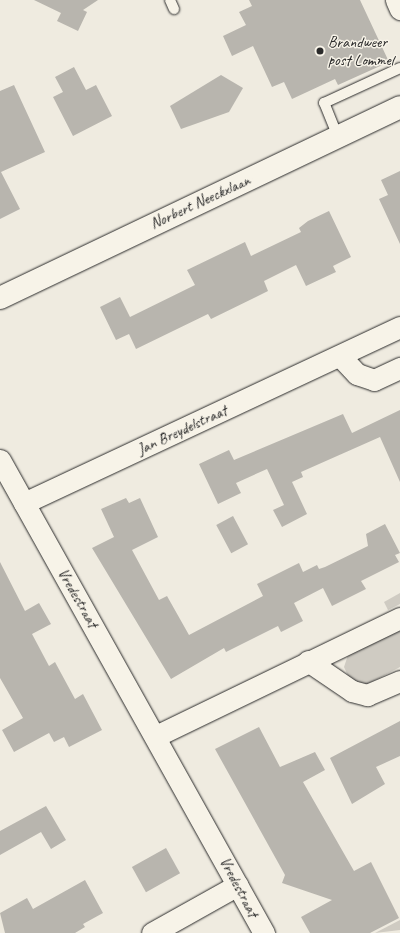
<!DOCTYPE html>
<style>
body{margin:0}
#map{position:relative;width:400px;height:933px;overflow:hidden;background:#efebe0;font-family:Caveat,sans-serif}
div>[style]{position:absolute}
.green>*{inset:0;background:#cfcbc2}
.building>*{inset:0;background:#b8b5ae;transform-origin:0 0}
.roads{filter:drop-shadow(0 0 1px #2b2b2b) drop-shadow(0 0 1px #2b2b2b)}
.lane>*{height:10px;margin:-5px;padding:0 5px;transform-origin:5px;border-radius:5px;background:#f7f3e8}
.street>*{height:21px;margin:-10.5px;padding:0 10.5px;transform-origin:10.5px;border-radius:10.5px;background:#f7f3e8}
.secondary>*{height:22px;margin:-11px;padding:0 11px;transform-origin:11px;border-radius:11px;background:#f7f3e8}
.dots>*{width:11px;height:11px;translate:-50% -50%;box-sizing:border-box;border:2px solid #f7f3e8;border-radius:50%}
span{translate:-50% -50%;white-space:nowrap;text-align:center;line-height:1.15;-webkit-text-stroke:3px #f7f3e8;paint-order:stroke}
.poi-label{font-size:16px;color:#2b2b2b}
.left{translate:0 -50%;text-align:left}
.street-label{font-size:16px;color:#2b2b2b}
</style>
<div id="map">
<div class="green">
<i style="clip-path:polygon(400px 593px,400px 604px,388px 610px,384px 602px)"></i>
<i style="clip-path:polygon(400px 626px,400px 667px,366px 685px,350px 680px,344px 667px,349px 652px)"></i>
<i style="clip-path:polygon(400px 920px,400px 930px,375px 933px)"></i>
</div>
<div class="building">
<i style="clip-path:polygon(34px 0,98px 0,83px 10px,87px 12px,78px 31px,57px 21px,61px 13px)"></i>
<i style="clip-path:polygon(249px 0,360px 0,389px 62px,338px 85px,335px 79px,292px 99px,284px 82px,272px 87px,253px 46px,232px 56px,223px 36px,246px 25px,239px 12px,252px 6px)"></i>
<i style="clip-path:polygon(74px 67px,86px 90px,96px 85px,112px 116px,73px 136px,53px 97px,63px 92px,55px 77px)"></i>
<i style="clip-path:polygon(221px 75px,243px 88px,229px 112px,181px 129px,170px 106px)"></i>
<i style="clip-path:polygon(14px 85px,45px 152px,1px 172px,20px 209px,0 219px,0 91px)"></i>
<i style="clip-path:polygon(400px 171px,400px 244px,379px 199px,388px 195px,381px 180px)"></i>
<i style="clip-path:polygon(329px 211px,351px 257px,333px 266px,336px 272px,306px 286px,296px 265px,264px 281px,268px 291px,211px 319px,208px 314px,136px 349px,129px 334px,116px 340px,100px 307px,120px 297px,130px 317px,195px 285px,187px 270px,245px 242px,251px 256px,301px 232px,299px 228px,308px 221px)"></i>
<i style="clip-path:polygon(400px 410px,400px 482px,380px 437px,301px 472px,303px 477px,292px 482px,307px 514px,282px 527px,273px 510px,284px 505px,267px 469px,236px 483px,241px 493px,218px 504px,199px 464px,229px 450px,234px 460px,343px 414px,352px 433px)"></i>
<i style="clip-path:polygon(126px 498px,129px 503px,140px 498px,158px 537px,132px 550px,159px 600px,167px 596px,189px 635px,263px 596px,257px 584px,299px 563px,303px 572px,317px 565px,319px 569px,325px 567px,368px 546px,366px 534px,385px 524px,400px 553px,395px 555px,399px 562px,361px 581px,366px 589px,332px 606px,323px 588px,294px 603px,303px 621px,281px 632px,278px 626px,226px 652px,224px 648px,171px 679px,92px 548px,114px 537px,101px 509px)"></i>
<i style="left:233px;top:516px;width:32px;height:19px;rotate:62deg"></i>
<i style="clip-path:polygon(0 562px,25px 611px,39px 603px,51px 624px,32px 634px,49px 666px,55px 662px,75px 699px,83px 694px,102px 730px,69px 747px,64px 737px,54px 742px,49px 733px,14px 752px,2px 730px,23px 718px,0 678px)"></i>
<i style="clip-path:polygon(400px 721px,400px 756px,376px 767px,385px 784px,352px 804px,330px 758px)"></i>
<i style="clip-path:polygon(259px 727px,280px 767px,315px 752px,325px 770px,303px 782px,354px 871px,371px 862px,399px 918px,370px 933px,310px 933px,301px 917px,332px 900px,282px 883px,285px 875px,215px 749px)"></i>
<i style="clip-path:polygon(46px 806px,66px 840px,51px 849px,41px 832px,0 855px,0 831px)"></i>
<i style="left:166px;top:848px;width:29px;height:39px;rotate:61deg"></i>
<i style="clip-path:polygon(85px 880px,103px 913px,83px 924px,85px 927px,75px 933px,5px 933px,0 913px,27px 898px,33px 909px)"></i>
</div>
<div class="roads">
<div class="lane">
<i style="left:170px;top:0;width:10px;rotate:66deg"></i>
<i style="left:338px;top:137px;width:37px;rotate:-112deg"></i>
<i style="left:324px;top:103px;width:84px;rotate:-24.7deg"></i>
</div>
<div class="street">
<i style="left:396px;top:0;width:10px;rotate:66deg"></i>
<i style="left:340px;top:356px;width:25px;rotate:47deg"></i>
<i style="left:357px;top:374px;width:18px;rotate:19deg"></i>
<i style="left:374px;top:380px;width:29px;rotate:-25deg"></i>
<i style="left:0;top:460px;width:542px;rotate:60.83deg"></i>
<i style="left:24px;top:503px;width:415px;rotate:-25.1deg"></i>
<i style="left:308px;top:661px;width:53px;rotate:34.3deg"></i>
<i style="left:352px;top:691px;width:16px;rotate:15deg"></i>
<i style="left:367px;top:695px;width:36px;rotate:-23deg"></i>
<i style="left:156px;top:736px;width:271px;rotate:-25.8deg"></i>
<i style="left:152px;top:933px;width:98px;rotate:-29.2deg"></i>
</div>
<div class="secondary">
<i style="left:0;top:298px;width:443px;rotate:-25.5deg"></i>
</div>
</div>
<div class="dots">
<i style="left:320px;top:51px;background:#2b2b2b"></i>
</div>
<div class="poi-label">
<span class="left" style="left:328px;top:51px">Brandweer<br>post Lommel</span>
</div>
<div class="street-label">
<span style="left:200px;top:202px;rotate:-25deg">Norbert Neeckxlaan</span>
<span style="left:182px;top:430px;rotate:-25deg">Jan Breydelstraat</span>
<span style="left:78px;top:598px;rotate:60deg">Vredestraat</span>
<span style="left:239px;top:887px;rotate:62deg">Vredestraat</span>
</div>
</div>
